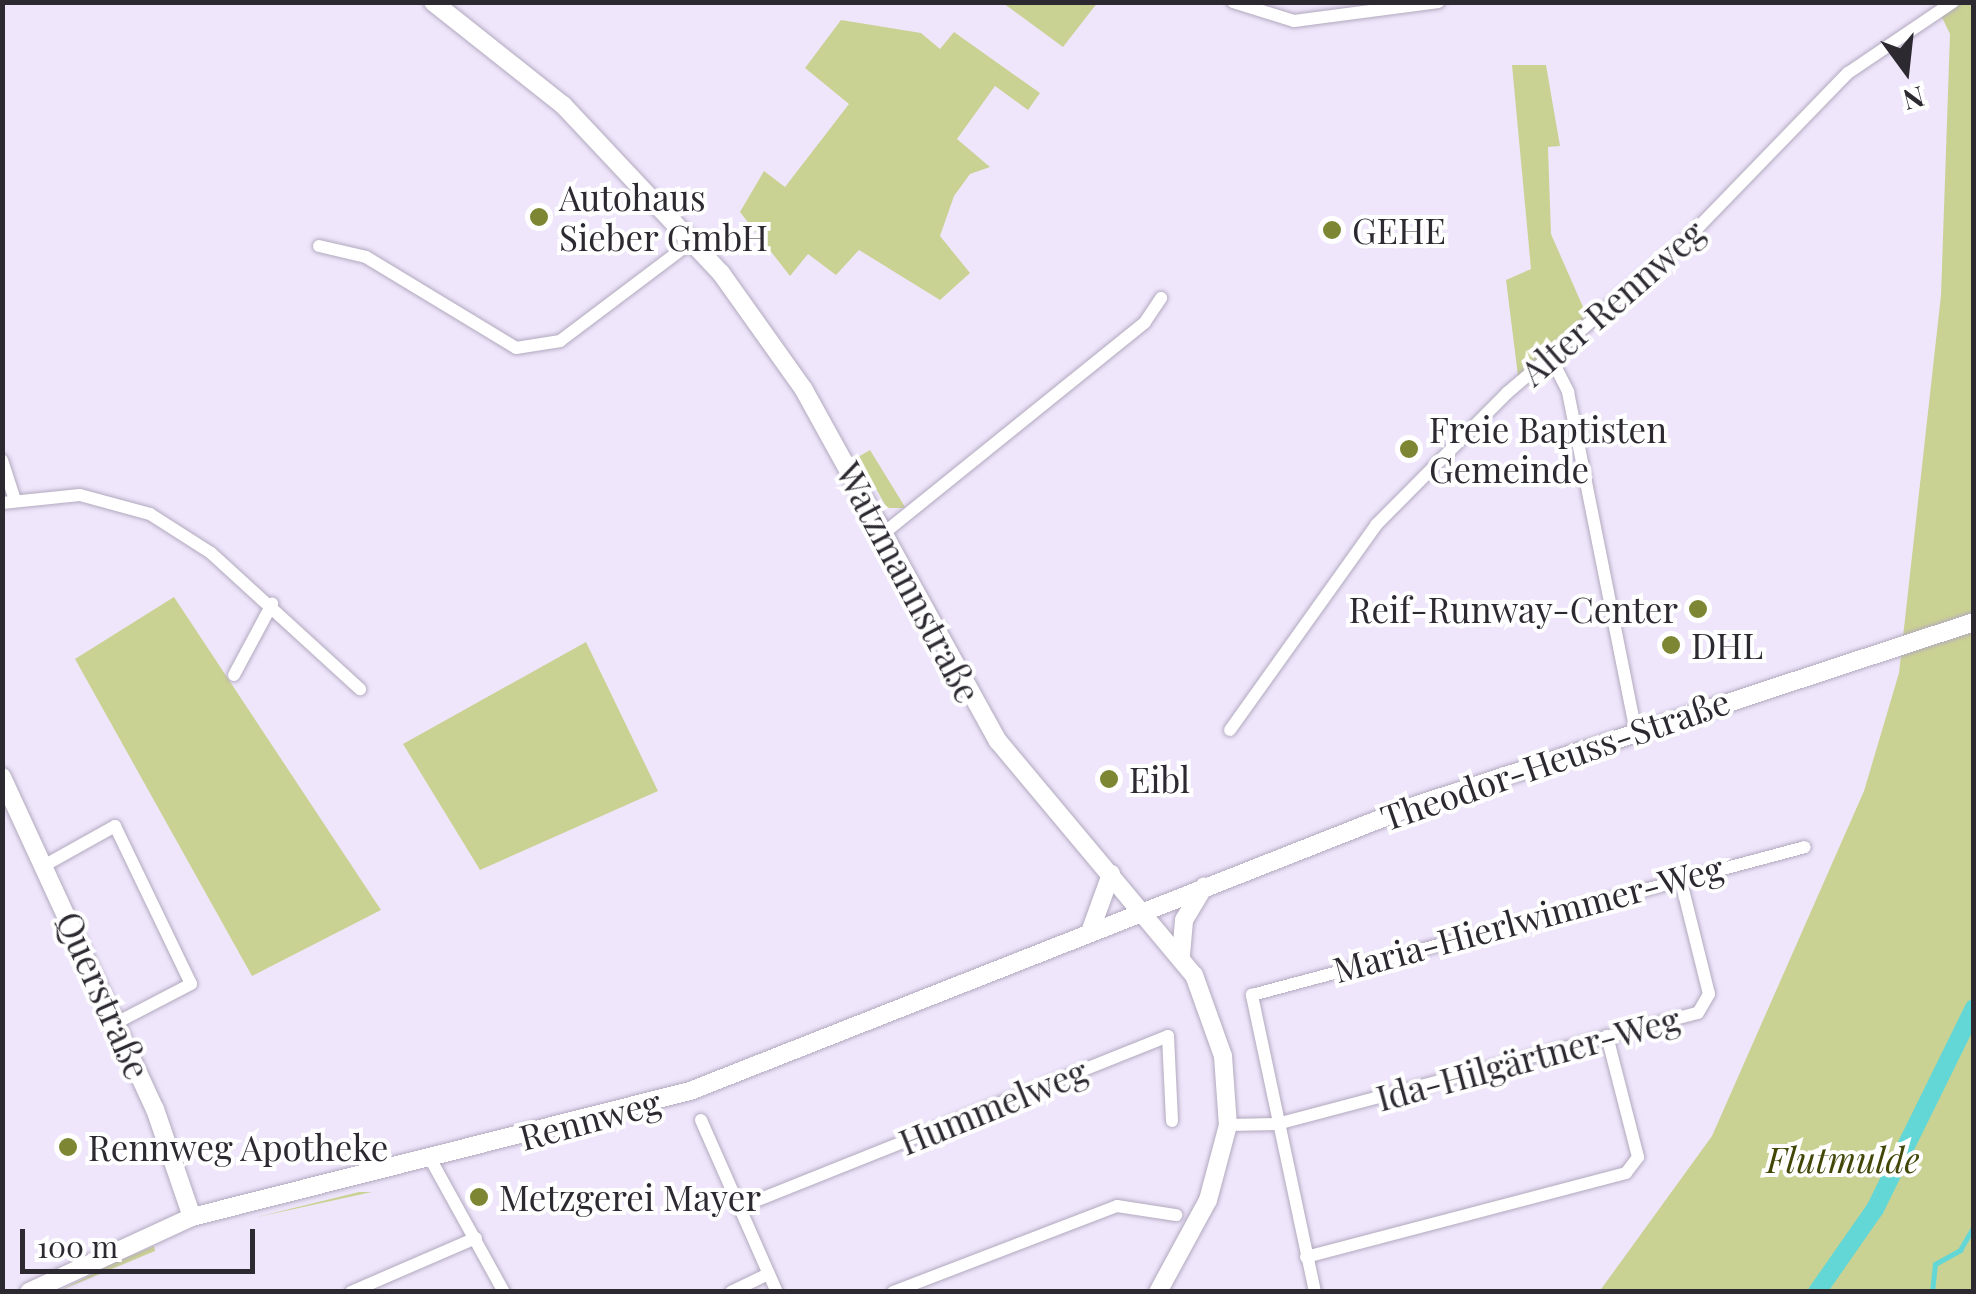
<!DOCTYPE html>
<meta charset="utf-8">
<style>
body{margin:0}
#map{position:relative;width:1976px;height:1294px;overflow:hidden;background:#efe6fc;font-family:"Playfair Display",serif}
div>[style]{position:absolute}
.green>*{inset:0;background:#cad293}
.stream>*{height:5px;margin:-2.5px;padding:0 2.5px;transform-origin:2.5px;border-radius:2.5px;background:#62d7d6}
.canal>*{height:18px;margin:-9px;padding:0 9px;transform-origin:9px;border-radius:9px;background:#62d7d6}
.roads{filter:drop-shadow(0 0 2px #b2a9be) drop-shadow(0 0 2px #b2a9be)}
.street>*{height:12px;margin:-6px;padding:0 6px;transform-origin:6px;border-radius:6px;background:#fff}
.secondary>*{height:18px;margin:-9px;padding:0 9px;transform-origin:9px;border-radius:9px;background:#fff}
.dots>*{width:28px;height:28px;translate:-50% -50%;box-sizing:border-box;border:5px solid #fff;border-radius:50%}
span{translate:-50% -50%;white-space:nowrap;text-align:center;line-height:1.15;-webkit-text-stroke:8px #fff;paint-order:stroke}
.poi-label{font-size:35px;color:#2d2931}
.left{translate:0 -50%;text-align:left}
.right{translate:-100% -50%;text-align:right}
.street-label{font-size:35px;color:#2d2931}
.park-label{font-size:35px;color:#424606;font-style:italic}
.frame{position:absolute;inset:0;border:5px solid #2d2931;pointer-events:none}
.north{position:absolute;left:1856px;top:20px;width:100px;height:100px;-webkit-text-stroke:8px #fff;paint-order:stroke;rotate:165deg;font-size:28px;font-weight:700;line-height:40px;text-align:center;color:#2d2931}
.north::after{content:'';display:block;margin:auto;width:35px;height:45px;background:#2d2931;clip-path:polygon(50% 0,100% 100%,50% 72%,0 100%)}
.scale{position:absolute;left:20px;top:1229px;width:235px;height:45px;box-sizing:border-box;border:5px solid #2d2931;border-top:0;padding-left:12px;font-size:30px;line-height:35px;white-space:nowrap;color:#2d2931;-webkit-text-stroke:8px #fff;paint-order:stroke}
</style>
<div id="map">
<div class="green">
<i style="clip-path:polygon(1098px 2px,1063px 47px,1003px 3px,1003px 2px)"></i>
<i style="clip-path:polygon(1935px 3px,1973px 3px,1973px 1291px,1599px 1292px,1712px 1136px,1864px 791px,1899px 673px,1941px 295px,1950px 34px)"></i>
<i style="clip-path:polygon(841px 20px,921px 33px,940px 49px,954px 32px,1040px 93px,1028px 110px,995px 86px,957px 139px,990px 167px,970px 174px,954px 196px,940px 236px,970px 273px,940px 300px,859px 250px,836px 275px,808px 254px,790px 276px,740px 212px,764px 171px,785px 187px,849px 104px,805px 68px)"></i>
<i style="clip-path:polygon(1512px 65px,1546px 65px,1560px 146px,1548px 147px,1551px 234px,1587px 316px,1518px 376px,1506px 280px,1531px 269px)"></i>
<i style="clip-path:polygon(870px 450px,905px 507px,903px 508px,887px 508px,858px 457px)"></i>
<i style="clip-path:polygon(174px 597px,381px 910px,252px 976px,75px 659px)"></i>
<i style="clip-path:polygon(586px 642px,658px 791px,480px 870px,403px 744px)"></i>
<i style="clip-path:polygon(359px 1192px,372px 1192px,253px 1218px)"></i>
<i style="clip-path:polygon(154px 1246px,155px 1251px,59px 1291px,112px 1264px)"></i>
</div>
<div class="stream">
<i style="left:1932px;top:1292px;width:28px;rotate:-84deg"></i>
<i style="left:1935px;top:1264px;width:29px;rotate:-29deg"></i>
<i style="left:1960px;top:1250px;width:28px;rotate:-60deg"></i>
</div>
<div class="canal">
<i style="left:1817px;top:1292px;width:101px;rotate:-55.1deg"></i>
<i style="left:1875px;top:1209px;width:224px;rotate:-63.8deg"></i>
</div>
<div class="roads">
<div class="street">
<i style="left:1233px;top:2px;width:64px;rotate:17.3deg"></i>
<i style="left:1294px;top:21px;width:146px;rotate:-7.5deg"></i>
<i style="left:319px;top:246px;width:48px;rotate:13.2deg"></i>
<i style="left:366px;top:257px;width:175px;rotate:31.2deg"></i>
<i style="left:516px;top:348px;width:45px;rotate:-9deg"></i>
<i style="left:560px;top:341px;width:168px;rotate:-37deg"></i>
<i style="left:1552px;top:360px;width:36px;rotate:63deg"></i>
<i style="left:1568px;top:392px;width:343px;rotate:78.7deg"></i>
<i style="left:2px;top:460px;width:40px;rotate:72deg"></i>
<i style="left:2px;top:503px;width:78px;rotate:-5.9deg"></i>
<i style="left:80px;top:495px;width:73px;rotate:15.2deg"></i>
<i style="left:150px;top:514px;width:72px;rotate:32.6deg"></i>
<i style="left:211px;top:553px;width:202px;rotate:42.4deg"></i>
<i style="left:879px;top:537px;width:342px;rotate:-38.9deg"></i>
<i style="left:1145px;top:322px;width:29px;rotate:-56deg"></i>
<i style="left:234px;top:675px;width:81px;rotate:-61.8deg"></i>
<i style="left:1230px;top:730px;width:252px;rotate:-54.5deg"></i>
<i style="left:1376px;top:525px;width:186px;rotate:-45.2deg"></i>
<i style="left:1507px;top:393px;width:231px;rotate:-40.4deg"></i>
<i style="left:1683px;top:243px;width:237px;rotate:-45.9deg"></i>
<i style="left:1848px;top:73px;width:127px;rotate:-34.1deg"></i>
<i style="left:47px;top:864px;width:78px;rotate:-29.2deg"></i>
<i style="left:115px;top:826px;width:175px;rotate:64.3deg"></i>
<i style="left:191px;top:984px;width:85px;rotate:152.5deg"></i>
<i style="left:701px;top:1120px;width:188px;rotate:66.2deg"></i>
<i style="left:1228px;top:1125px;width:49px;rotate:-1.2deg"></i>
<i style="left:1277px;top:1124px;width:435px;rotate:-14.8deg"></i>
<i style="left:1698px;top:1013px;width:22px;rotate:-60deg"></i>
<i style="left:1709px;top:994px;width:120px;rotate:-104deg"></i>
<i style="left:431px;top:1160px;width:151px;rotate:61.1deg"></i>
<i style="left:738px;top:1208px;width:463px;rotate:-21.8deg"></i>
<i style="left:1168px;top:1036px;width:85px;rotate:87.3deg"></i>
<i style="left:1306px;top:1257px;width:331px;rotate:-14.7deg"></i>
<i style="left:1626px;top:1173px;width:20px;rotate:-53deg"></i>
<i style="left:1638px;top:1157px;width:125px;rotate:-104.4deg"></i>
<i style="left:351px;top:1292px;width:136px;rotate:-23.4deg"></i>
<i style="left:731px;top:1292px;width:41px;rotate:-25.9deg"></i>
<i style="left:893px;top:1292px;width:240px;rotate:-21deg"></i>
<i style="left:1117px;top:1206px;width:60px;rotate:8.7deg"></i>
<i style="left:1315px;top:1292px;width:304px;rotate:-102deg"></i>
<i style="left:1252px;top:995px;width:572px;rotate:-14.98deg"></i>
</div>
<div class="secondary">
<i style="left:433px;top:2px;width:166px;rotate:38.4deg"></i>
<i style="left:563px;top:105px;width:231px;rotate:46.8deg"></i>
<i style="left:721px;top:273px;width:143px;rotate:54.6deg"></i>
<i style="left:804px;top:390px;width:401px;rotate:61.1deg"></i>
<i style="left:998px;top:741px;width:305px;rotate:50.1deg"></i>
<i style="left:1194px;top:975px;width:86px;rotate:70.3deg"></i>
<i style="left:1223px;top:1056px;width:69px;rotate:85.9deg"></i>
<i style="left:1228px;top:1125px;width:78px;rotate:104.9deg"></i>
<i style="left:1208px;top:1200px;width:105px;rotate:118.5deg"></i>
<i style="left:2px;top:777px;width:366px;rotate:65.3deg"></i>
<i style="left:155px;top:1109px;width:114px;rotate:71.1deg"></i>
<i style="left:1090px;top:932px;width:62px;rotate:-70.1deg"></i>
<i style="left:1181px;top:955px;width:35px;rotate:-85deg"></i>
<i style="left:1184px;top:920px;width:39px;rotate:-59deg"></i>
<i style="left:29px;top:1292px;width:179px;rotate:-24.7deg"></i>
<i style="left:192px;top:1217px;width:514px;rotate:-14.2deg"></i>
<i style="left:690px;top:1091px;width:772px;rotate:-21.51deg"></i>
<i style="left:1408px;top:808px;width:596px;rotate:-18.19deg"></i>
</div>
</div>
<div class="dots">
<i style="left:539px;top:217px;background:#7d8632"></i>
<i style="left:1332px;top:230px;background:#7d8632"></i>
<i style="left:1409px;top:449px;background:#7d8632"></i>
<i style="left:1698px;top:609px;background:#7d8632"></i>
<i style="left:1671px;top:645px;background:#7d8632"></i>
<i style="left:1109px;top:779px;background:#7d8632"></i>
<i style="left:68px;top:1147px;background:#7d8632"></i>
<i style="left:479px;top:1197px;background:#7d8632"></i>
</div>
<div class="poi-label">
<span class="left" style="left:559px;top:217px">Autohaus<br>Sieber GmbH</span>
<span class="left" style="left:1352px;top:230px">GEHE</span>
<span class="left" style="left:1429px;top:449px">Freie Baptisten<br>Gemeinde</span>
<span class="right" style="left:1678px;top:609px">Reif-Runway-Center</span>
<span class="left" style="left:1691px;top:645px">DHL</span>
<span class="left" style="left:1129px;top:779px">Eibl</span>
<span class="left" style="left:88px;top:1147px">Rennweg Apotheke</span>
<span class="left" style="left:499px;top:1197px">Metzgerei Mayer</span>
</div>
<div class="street-label">
<span style="left:1612px;top:302px;rotate:-41deg">Alter Rennweg</span>
<span style="left:909px;top:582px;rotate:62deg">Watzmannstraße</span>
<span style="left:1555px;top:759px;rotate:-19deg">Theodor-Heuss-Straße</span>
<span style="left:1528px;top:918px;rotate:-15deg">Maria-Hierlwimmer-Weg</span>
<span style="left:104px;top:995px;rotate:66deg">Querstraße</span>
<span style="left:1528px;top:1058px;rotate:-15deg">Ida-Hilgärtner-Weg</span>
<span style="left:993px;top:1106px;rotate:-22deg">Hummelweg</span>
<span style="left:590px;top:1119px;rotate:-15deg">Rennweg</span>
</div>
<div class="park-label">
<span style="left:1843px;top:1159px">Flutmulde</span>
</div>
<div class="frame"></div>
<div class="north">N</div>
<div class="scale">100 m</div>
</div>
